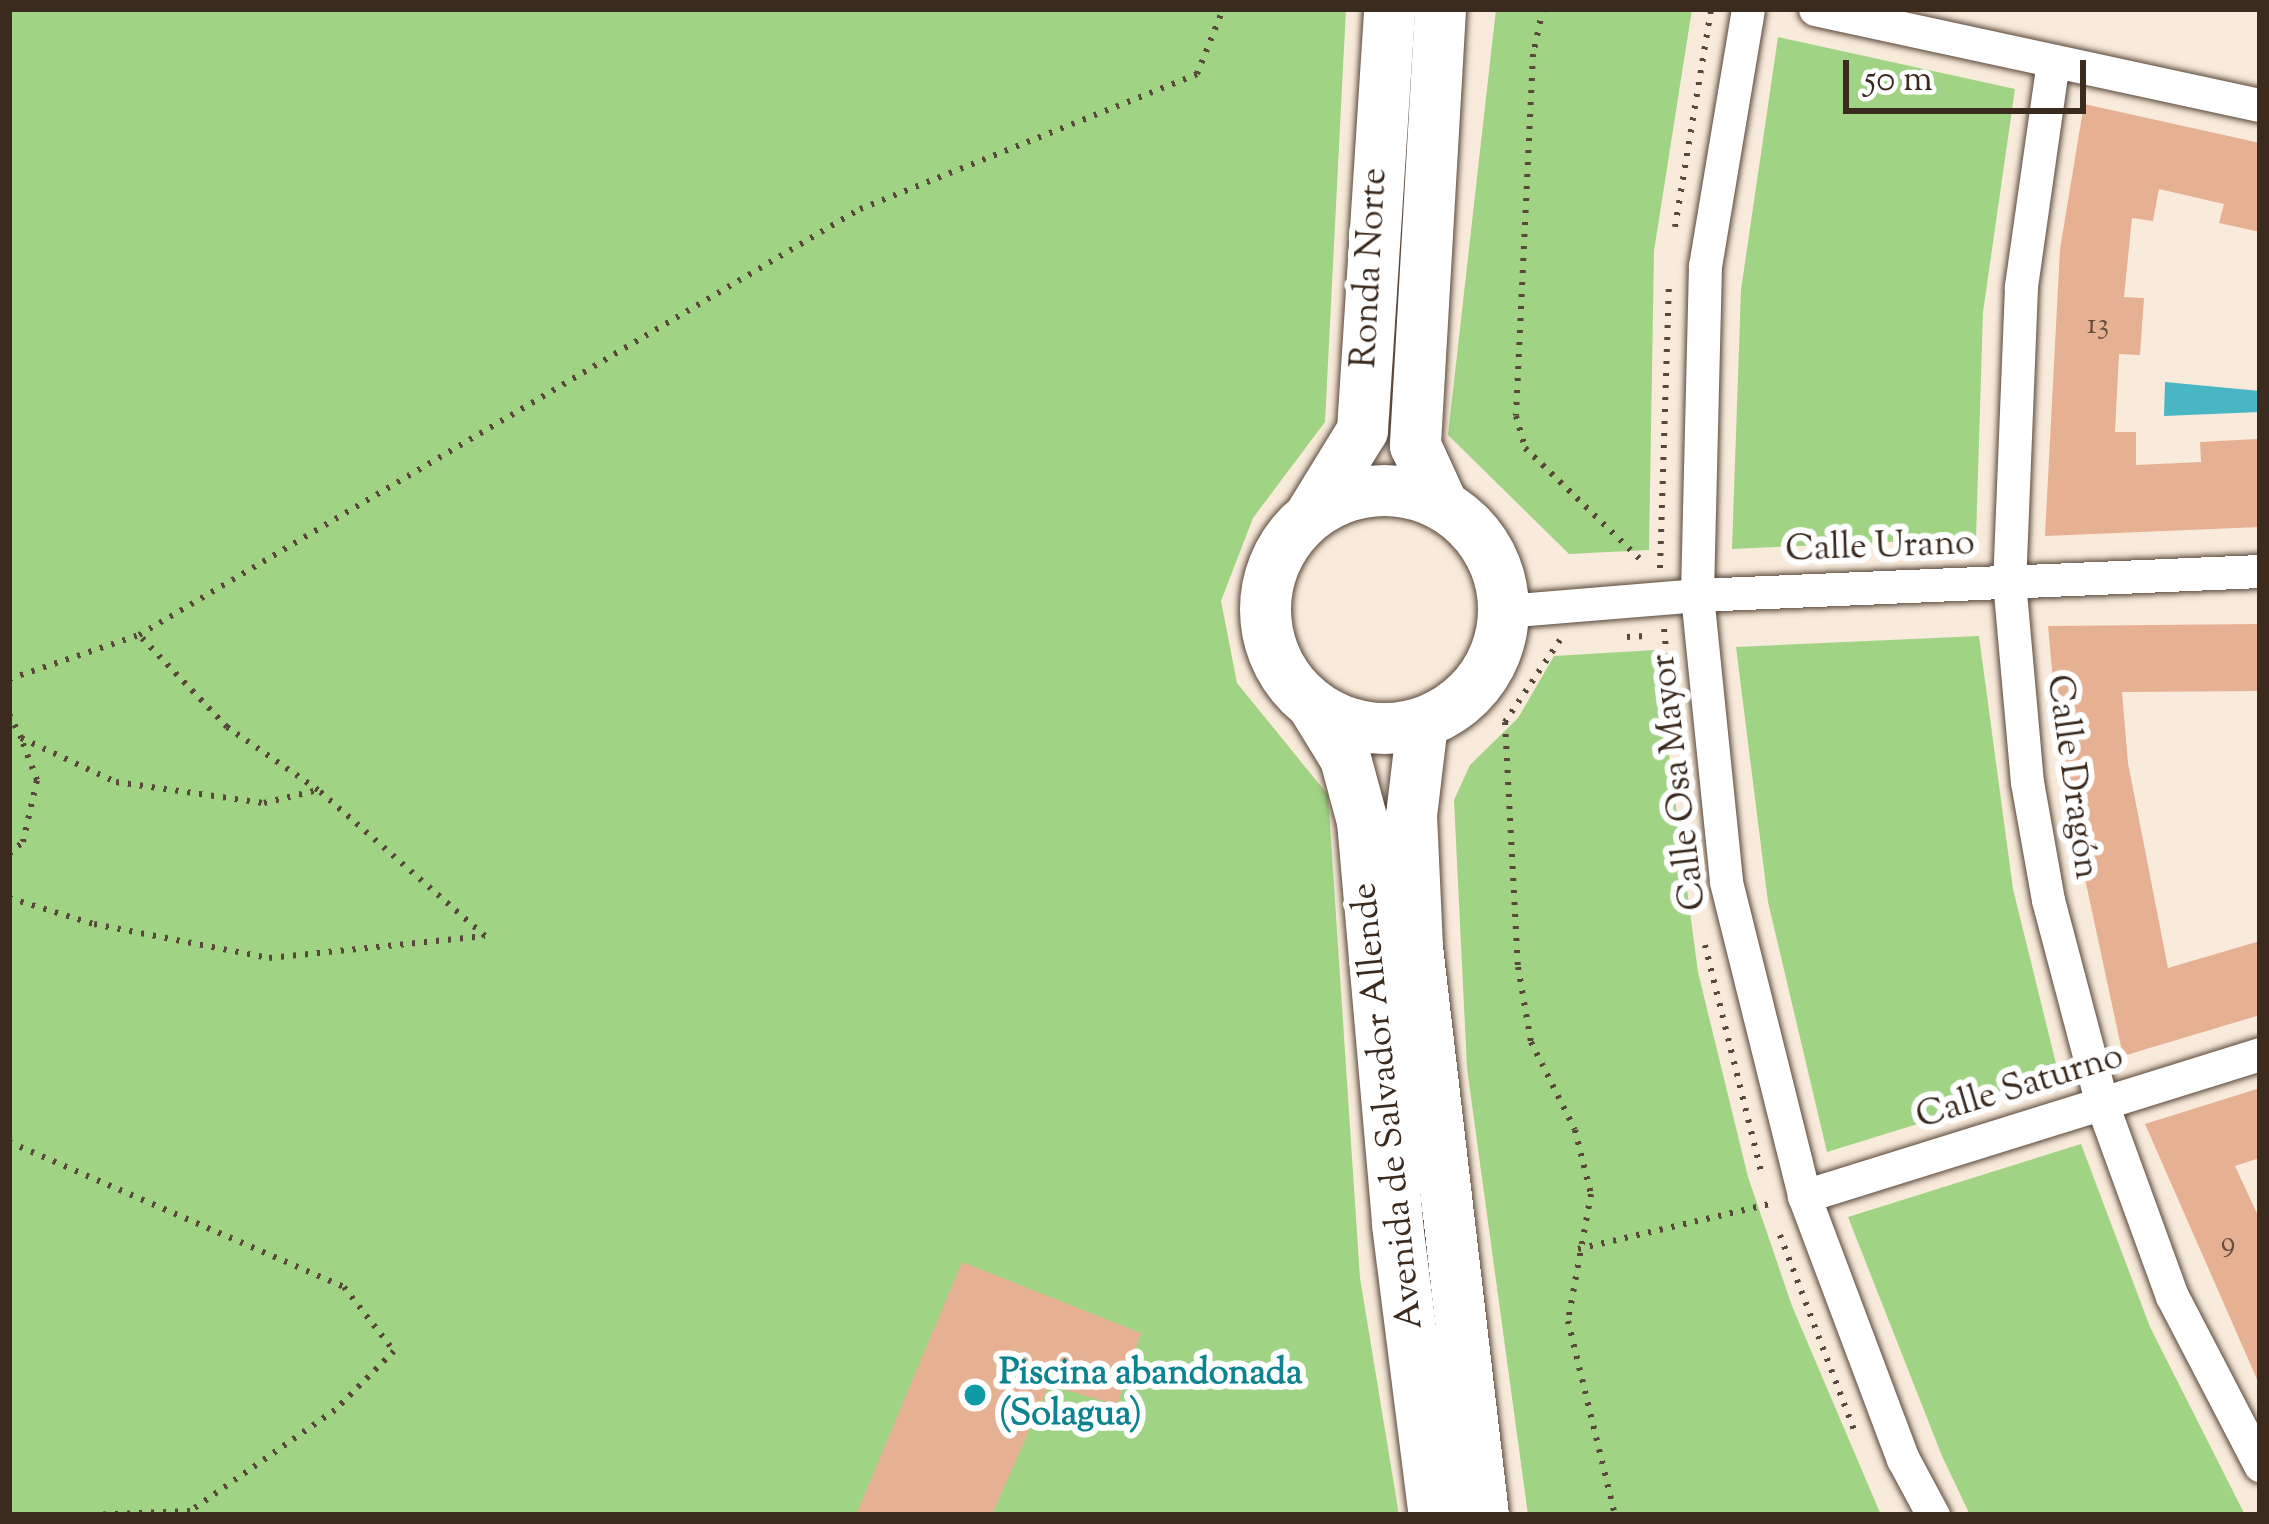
<!DOCTYPE html>
<meta charset="utf-8">
<style>
body{margin:0}
#map{position:relative;width:2269px;height:1524px;overflow:hidden;background:#f9ebdb;font-family:"Sorts Mill Goudy",serif}
div>[style]{position:absolute}
.green>*{inset:0;background:#a0d484}
.water>*{inset:0;background:#49b6c4}
.building>*{inset:0;background:#e6b093}
.path>*{height:6px;margin-top:-3px;transform-origin:0;background:repeating-linear-gradient(90deg,#58473a 0 3px,transparent 0 12px)}
.roads{filter:drop-shadow(0 0 3px #58473a) drop-shadow(0 0 3px #58473a)}
.street>*{height:33px;margin:-16.5px;padding:0 16.5px;transform-origin:16.5px;border-radius:16.5px;background:#fff}
.primary>*{height:51px;margin:-25.5px;padding:0 25.5px;transform-origin:25.5px;border-radius:25.5px;background:#fff}
.primary>.ring{margin:-25.5px;padding:0;box-sizing:content-box;background:none;border:51px solid #fff;border-radius:50%}
.dots>*{width:33px;height:33px;translate:-50% -50%;box-sizing:border-box;border:6px solid #fff;border-radius:50%}
span{translate:-50% -50%;white-space:nowrap;text-align:center;line-height:1.15;-webkit-text-stroke:12px #fff;paint-order:stroke}
.number-label{font-size:30px;color:#664c3b}
.number-label span{-webkit-text-stroke-width:0}
.street-label{font-size:36px;color:#3b2a1e}
.culture-label{font-size:36px;color:#0d838f;font-weight:700}
.left{translate:0 -50%;text-align:left}
.frame{position:absolute;inset:0;border:12px solid #3b2a1e;pointer-events:none}
.scale{position:absolute;left:1843px;top:60px;width:243px;height:54px;box-sizing:border-box;border:6px solid #3b2a1e;border-top:0;padding-left:15px;font-size:36px;line-height:42px;white-space:nowrap;color:#3b2a1e;-webkit-text-stroke:9px #fff;paint-order:stroke}
</style>
<div id="map">
<div class="green">
<i style="clip-path:polygon(9px 9px,1346px 9px,1325px 422px,1253px 518px,1221px 601px,1237px 683px,1328px 795px,1360px 1278px,1399px 1515px,9px 1515px)"></i>
<i style="clip-path:polygon(1496px 9px,1692px 9px,1654px 251px,1649px 550px,1569px 554px,1448px 435px)"></i>
<i style="clip-path:polygon(1778px 37px,2015px 89px,1983px 312px,1976px 538px,1732px 549px,1741px 290px)"></i>
<i style="clip-path:polygon(1979px 636px,2013px 889px,2060px 1080px,1827px 1152px,1768px 902px,1736px 647px)"></i>
<i style="clip-path:polygon(1655px 650px,1698px 972px,1748px 1177px,1792px 1306px,1881px 1515px,1528px 1515px,1467px 1068px,1454px 800px,1470px 765px,1518px 718px,1554px 656px)"></i>
<i style="clip-path:polygon(2081px 1144px,2150px 1327px,2245px 1515px,1970px 1515px,1942px 1456px,1848px 1217px)"></i>
</div>
<div class="water">
<i style="clip-path:polygon(2165px 382px,2260px 391px,2260px 412px,2164px 416px)"></i>
</div>
<div class="building">
<i style="clip-path:polygon(2084px 104px,2260px 143px,2260px 232px,2219px 223px,2224px 204px,2159px 189px,2153px 221px,2132px 218px,2124px 297px,2144px 298px,2140px 355px,2119px 354px,2115px 432px,2136px 432px,2136px 465px,2201px 462px,2200px 442px,2257px 439px,2260px 527px,2045px 536px,2060px 249px)"></i>
<i style="clip-path:polygon(2260px 624px,2260px 691px,2122px 692px,2128px 763px,2168px 968px,2260px 941px,2260px 1015px,2123px 1056px,2061px 767px,2048px 626px)"></i>
<i style="clip-path:polygon(2260px 1088px,2260px 1158px,2235px 1166px,2260px 1220px,2260px 1386px,2145px 1124px)"></i>
<i style="clip-path:polygon(962px 1262px,1141px 1333px,1117px 1405px,1049px 1385px,992px 1515px,856px 1515px)"></i>
</div>
<div class="path">
<i style="left:1543px;top:9px;width:46px;rotate:102.5deg"></i>
<i style="left:1533px;top:54px;width:362px;rotate:92.7deg"></i>
<i style="left:1516px;top:416px;width:33px;rotate:74deg"></i>
<i style="left:1525px;top:448px;width:163px;rotate:44deg"></i>
<i style="left:1675px;top:227px;width:221px;rotate:-80.6deg"></i>
<i style="left:1660px;top:568px;width:280px;rotate:-88.2deg"></i>
<i style="left:1664px;top:629px;width:179px;rotate:84.2deg"></i>
<i style="left:1627px;top:637px;width:19px;rotate:-3deg"></i>
<i style="left:1560px;top:640px;width:99px;rotate:123.9deg"></i>
<i style="left:1505px;top:722px;width:245px;rotate:87deg"></i>
<i style="left:1518px;top:967px;width:76px;rotate:80.2deg"></i>
<i style="left:1531px;top:1042px;width:98px;rotate:63.4deg"></i>
<i style="left:1575px;top:1130px;width:66px;rotate:76deg"></i>
<i style="left:1591px;top:1194px;width:129px;rotate:100.3deg"></i>
<i style="left:1568px;top:1321px;width:200px;rotate:76.4deg"></i>
<i style="left:9px;top:679px;width:137px;rotate:-18.7deg"></i>
<i style="left:139px;top:635px;width:837px;rotate:-30.58deg"></i>
<i style="left:860px;top:209px;width:363px;rotate:-21.8deg"></i>
<i style="left:1197px;top:74px;width:70px;rotate:-68.2deg"></i>
<i style="left:9px;top:714px;width:27px;rotate:63deg"></i>
<i style="left:21px;top:738px;width:105px;rotate:24.9deg"></i>
<i style="left:116px;top:782px;width:149px;rotate:8.1deg"></i>
<i style="left:264px;top:803px;width:56px;rotate:-13.5deg"></i>
<i style="left:9px;top:854px;width:18px;rotate:-41deg"></i>
<i style="left:23px;top:842px;width:64px;rotate:-77.3deg"></i>
<i style="left:37px;top:780px;width:45px;rotate:-110.9deg"></i>
<i style="left:9px;top:898px;width:89px;rotate:17deg"></i>
<i style="left:94px;top:924px;width:178px;rotate:11deg"></i>
<i style="left:269px;top:958px;width:217px;rotate:-5.8deg"></i>
<i style="left:485px;top:936px;width:222px;rotate:-138.8deg"></i>
<i style="left:318px;top:790px;width:111px;rotate:-145.3deg"></i>
<i style="left:227px;top:727px;width:127px;rotate:-133.7deg"></i>
<i style="left:1705px;top:945px;width:238px;rotate:76.1deg"></i>
<i style="left:9px;top:1142px;width:365px;rotate:23.4deg"></i>
<i style="left:344px;top:1287px;width:81px;rotate:52deg"></i>
<i style="left:394px;top:1351px;width:83px;rotate:135deg"></i>
<i style="left:335px;top:1410px;width:177px;rotate:145.1deg"></i>
<i style="left:190px;top:1511px;width:99px;rotate:177.7deg"></i>
<i style="left:1780px;top:1235px;width:209px;rotate:69.2deg"></i>
<i style="left:1578px;top:1249px;width:197px;rotate:-13.2deg"></i>
</div>
<div class="roads">
<div class="street">
<i style="left:1748px;top:9px;width:260px;rotate:99.5deg"></i>
<i style="left:1705px;top:265px;width:330px;rotate:91.4deg"></i>
<i style="left:1697px;top:595px;width:288px;rotate:84.2deg"></i>
<i style="left:1726px;top:882px;width:324px;rotate:76deg"></i>
<i style="left:1804px;top:1196px;width:281px;rotate:69.4deg"></i>
<i style="left:1903px;top:1459px;width:64px;rotate:61.8deg"></i>
<i style="left:1815px;top:9px;width:455px;rotate:12.2deg"></i>
<i style="left:2053px;top:61px;width:228px;rotate:98.1deg"></i>
<i style="left:2021px;top:287px;width:294px;rotate:92.3deg"></i>
<i style="left:2009px;top:581px;width:202px;rotate:84.9deg"></i>
<i style="left:2027px;top:782px;width:120px;rotate:79.9deg"></i>
<i style="left:2048px;top:900px;width:211px;rotate:75.2deg"></i>
<i style="left:2102px;top:1104px;width:204px;rotate:70deg"></i>
<i style="left:2172px;top:1296px;width:191px;rotate:62.5deg"></i>
<i style="left:1504px;top:611px;width:194px;rotate:-4.7deg"></i>
<i style="left:1697px;top:595px;width:564px;rotate:-2.44deg"></i>
<i style="left:1804px;top:1196px;width:478px;rotate:-17.3deg"></i>
</div>
<div class="primary">
<i style="left:1440px;top:9px;width:437px;rotate:93.3deg"></i>
<i style="left:1415px;top:445px;width:65px;rotate:65.4deg"></i>
<i class="ring" style="left:1265px;top:490px;width:187px;height:187px"></i>
<i style="left:1311px;top:513px;width:97px;rotate:-58.4deg"></i>
<i style="left:1362px;top:430px;width:422px;rotate:-86.3deg"></i>
<i style="left:1313px;top:706px;width:61px;rotate:58.4deg"></i>
<i style="left:1345px;top:758px;width:65px;rotate:74.9deg"></i>
<i style="left:1362px;top:821px;width:405px;rotate:85deg"></i>
<i style="left:1397px;top:1224px;width:293px;rotate:82.8deg"></i>
<i style="left:1422px;top:723px;width:93px;rotate:96.8deg"></i>
<i style="left:1411px;top:815px;width:132px;rotate:87.4deg"></i>
<i style="left:1417px;top:947px;width:572px;rotate:83.37deg"></i>
</div>
</div>
<div class="dots">
<i style="left:975px;top:1395px;background:#0f9aa8"></i>
</div>
<div class="number-label">
<span style="left:2098px;top:326px">13</span>
<span style="left:2228px;top:1244px">9</span>
</div>
<div class="street-label">
<span style="left:1371px;top:268px;rotate:-87deg">Ronda Norte</span>
<span style="left:1880px;top:548px;rotate:-2deg">Calle Urano</span>
<span style="left:2071px;top:777px;rotate:82deg">Calle Dragón</span>
<span style="left:1680px;top:782px;rotate:-97deg">Calle Osa Mayor</span>
<span style="left:2020px;top:1088px;rotate:-17deg">Calle Saturno</span>
<span style="left:1389px;top:1106px;rotate:-96deg">Avenida de Salvador Allende</span>
</div>
<div class="culture-label">
<span class="left" style="left:999px;top:1395px">Piscina abandonada<br>(Solagua)</span>
</div>
<div class="frame"></div>
<div class="scale">50 m</div>
</div>
